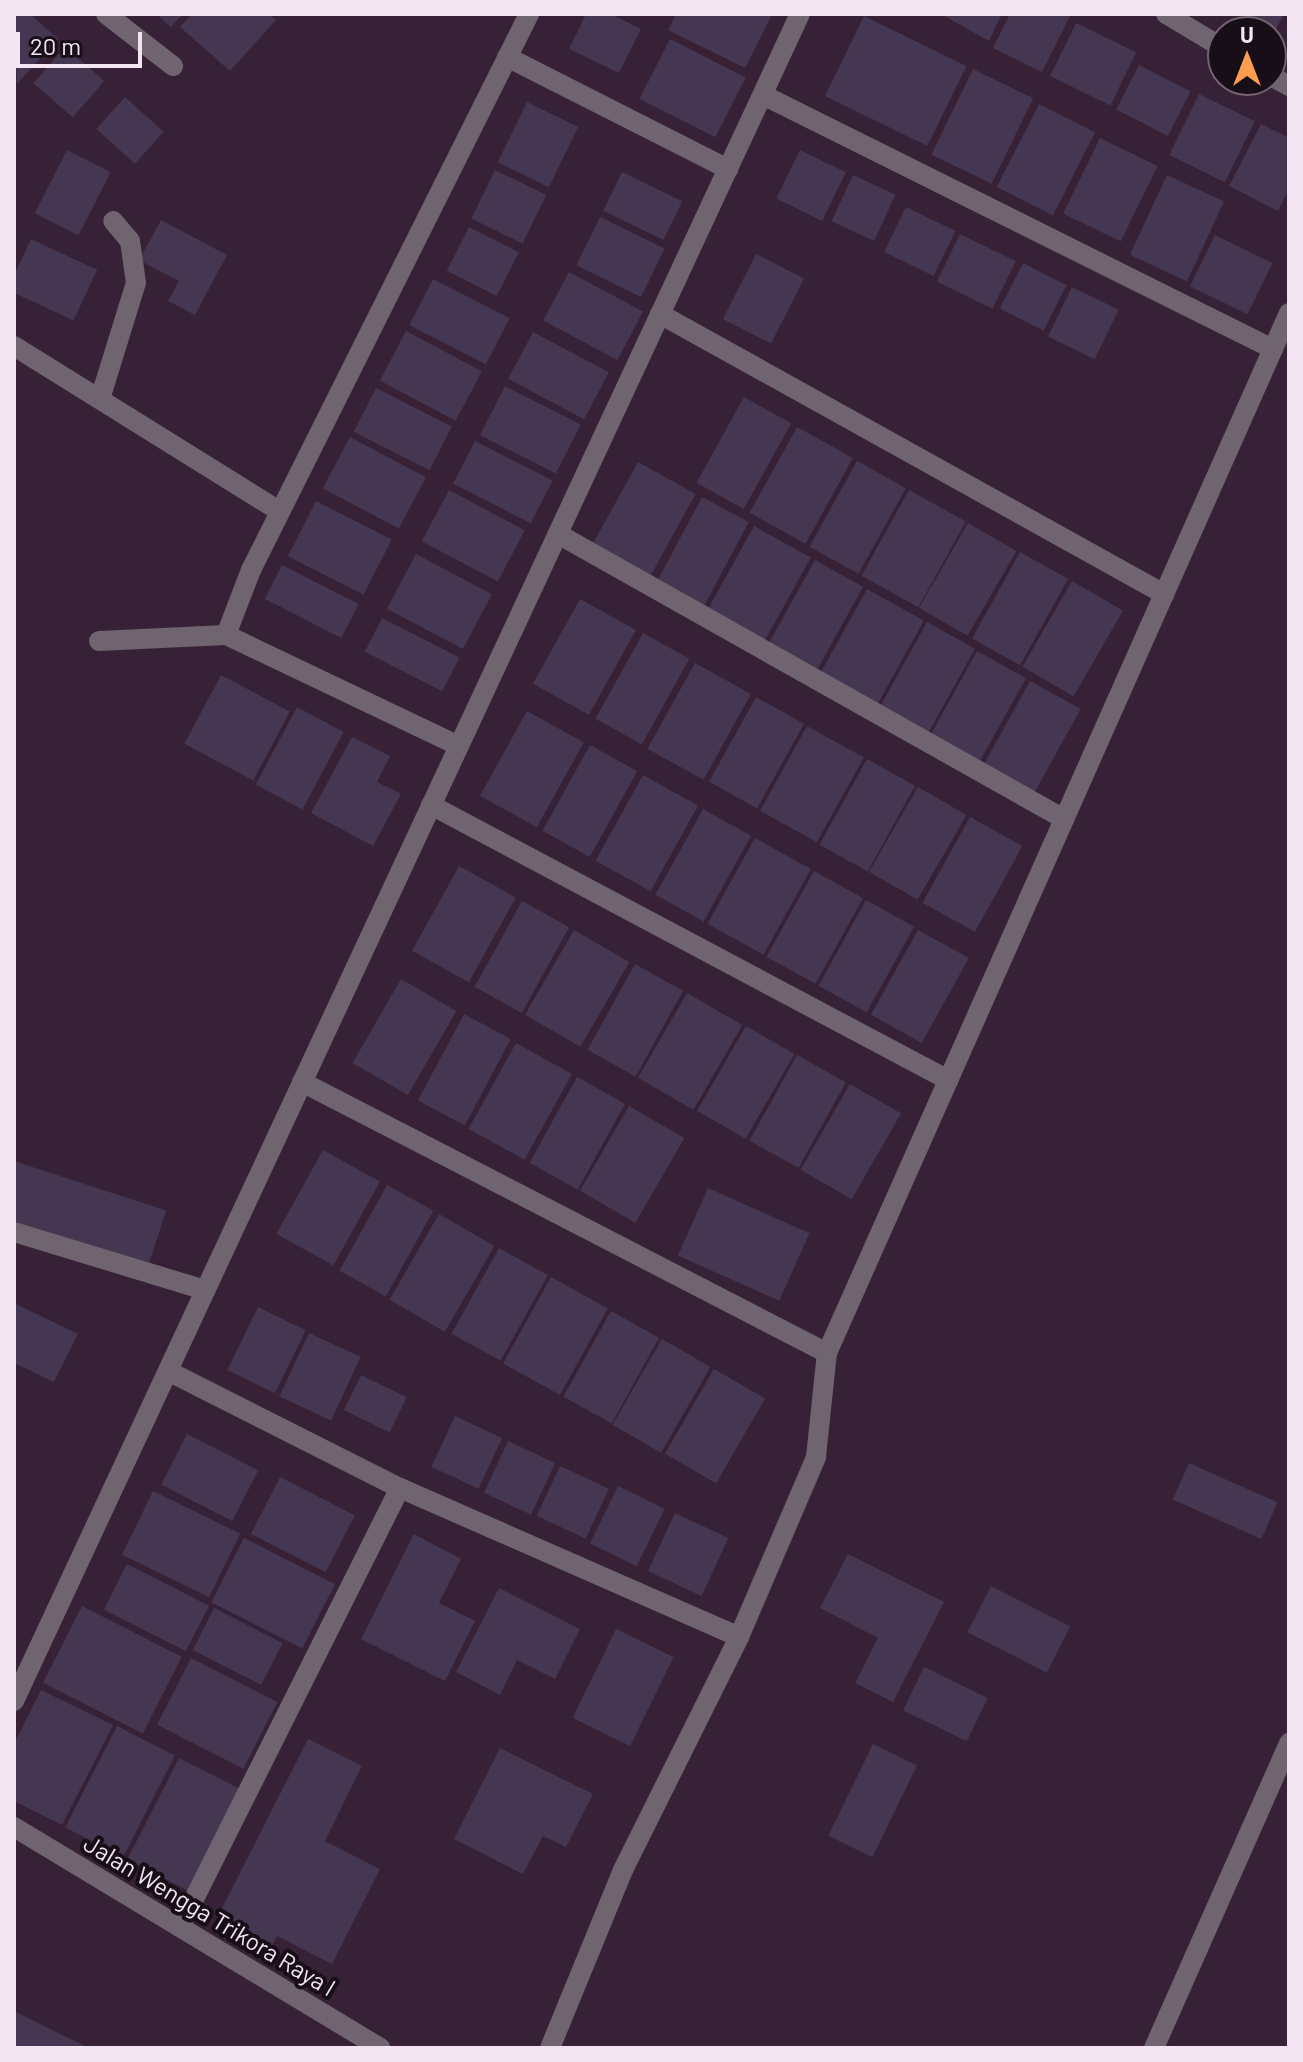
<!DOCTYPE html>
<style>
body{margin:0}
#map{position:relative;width:1303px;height:2062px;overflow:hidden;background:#372136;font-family:Barlow,sans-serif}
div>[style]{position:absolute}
.building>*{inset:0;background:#453651;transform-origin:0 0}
.service>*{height:20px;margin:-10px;padding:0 10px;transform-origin:10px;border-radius:10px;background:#6f646f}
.minor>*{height:20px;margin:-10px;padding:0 10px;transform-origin:10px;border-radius:10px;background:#6f646f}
span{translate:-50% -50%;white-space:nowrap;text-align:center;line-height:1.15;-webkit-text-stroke:8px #180e18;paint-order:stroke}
.street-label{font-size:24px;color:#f4e5f3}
.frame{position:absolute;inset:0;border:16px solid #f4e5f3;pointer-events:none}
.north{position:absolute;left:1207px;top:16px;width:80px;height:80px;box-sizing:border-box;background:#180e18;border:2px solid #706470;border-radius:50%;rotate:0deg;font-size:22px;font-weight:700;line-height:32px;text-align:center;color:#f4e5f3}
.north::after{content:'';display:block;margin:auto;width:28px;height:36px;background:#fb9e50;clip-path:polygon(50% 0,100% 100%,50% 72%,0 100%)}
.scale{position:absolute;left:16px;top:32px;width:126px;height:36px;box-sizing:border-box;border:4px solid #f4e5f3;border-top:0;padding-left:10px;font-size:24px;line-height:28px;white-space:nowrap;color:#f4e5f3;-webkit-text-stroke:6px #180e18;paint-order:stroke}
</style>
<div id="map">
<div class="building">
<i style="clip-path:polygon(14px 14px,30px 14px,58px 39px,17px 84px)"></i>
<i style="clip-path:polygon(156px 14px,183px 14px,171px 27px)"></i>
<i style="clip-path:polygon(192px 14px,269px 14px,276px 20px,230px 71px,180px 27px)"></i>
<i style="clip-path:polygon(586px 14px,611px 14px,641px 29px,619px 73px,569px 49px)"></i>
<i style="clip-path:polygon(676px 14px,768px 14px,771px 16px,745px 68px,668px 30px)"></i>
<i style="clip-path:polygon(941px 14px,1002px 14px,989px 41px)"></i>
<i style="clip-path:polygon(1010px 14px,1071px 14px,1042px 72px,993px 48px)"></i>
<i style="clip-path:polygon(1241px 14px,1284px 14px,1275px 31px)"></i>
<i style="left:864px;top:16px;width:114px;height:89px;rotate:26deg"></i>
<i style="left:1076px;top:23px;width:67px;height:59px;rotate:26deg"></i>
<i style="left:670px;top:39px;width:85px;height:67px;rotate:27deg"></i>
<i style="left:65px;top:47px;width:52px;height:48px;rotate:41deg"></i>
<i style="left:1139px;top:65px;width:58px;height:50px;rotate:27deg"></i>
<i style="left:973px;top:69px;width:67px;height:95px;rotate:26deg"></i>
<i style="left:1199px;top:94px;width:62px;height:68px;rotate:26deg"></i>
<i style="left:125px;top:97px;width:52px;height:43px;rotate:42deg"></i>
<i style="left:527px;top:102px;width:57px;height:67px;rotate:26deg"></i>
<i style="left:1039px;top:104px;width:63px;height:93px;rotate:27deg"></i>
<i style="clip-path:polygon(1261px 124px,1289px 138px,1289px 189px,1278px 211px,1229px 186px)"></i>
<i style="left:1100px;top:138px;width:64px;height:84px;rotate:26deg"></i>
<i style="left:67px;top:150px;width:49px;height:71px;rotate:27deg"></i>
<i style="left:800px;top:150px;width:51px;height:54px;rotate:26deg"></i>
<i style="left:495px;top:170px;width:57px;height:54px;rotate:26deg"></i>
<i style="left:622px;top:172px;width:67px;height:43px;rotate:26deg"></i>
<i style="left:853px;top:175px;width:47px;height:51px;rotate:25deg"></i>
<i style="left:1167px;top:175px;width:63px;height:88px;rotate:25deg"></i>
<i style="left:906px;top:207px;width:55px;height:50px;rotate:26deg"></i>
<i style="left:600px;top:217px;width:72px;height:54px;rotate:26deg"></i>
<i style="clip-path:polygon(161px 220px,227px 255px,195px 315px,168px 301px,179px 281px,139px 260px)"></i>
<i style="left:469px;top:227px;width:56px;height:49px;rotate:27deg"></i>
<i style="left:960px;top:234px;width:62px;height:53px;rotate:26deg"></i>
<i style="left:1215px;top:235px;width:64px;height:57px;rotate:26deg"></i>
<i style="left:31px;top:239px;width:73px;height:56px;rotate:25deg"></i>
<i style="left:756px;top:254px;width:54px;height:73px;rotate:27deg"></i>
<i style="left:1023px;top:263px;width:49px;height:51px;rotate:27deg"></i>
<i style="left:569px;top:272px;width:84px;height:55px;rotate:28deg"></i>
<i style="left:433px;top:279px;width:86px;height:52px;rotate:27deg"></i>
<i style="left:1072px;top:287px;width:52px;height:55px;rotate:26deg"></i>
<i style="left:406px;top:331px;width:86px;height:56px;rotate:28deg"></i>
<i style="left:533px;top:332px;width:86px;height:53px;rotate:28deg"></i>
<i style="left:505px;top:386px;width:85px;height:55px;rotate:27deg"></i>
<i style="left:376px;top:388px;width:85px;height:49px;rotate:27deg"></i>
<i style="left:744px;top:397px;width:54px;height:98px;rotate:29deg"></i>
<i style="left:797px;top:427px;width:64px;height:98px;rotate:29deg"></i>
<i style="left:350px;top:437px;width:86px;height:58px;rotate:28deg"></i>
<i style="left:475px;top:441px;width:87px;height:48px;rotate:27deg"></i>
<i style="left:857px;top:461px;width:56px;height:98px;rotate:29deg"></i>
<i style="left:638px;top:462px;width:66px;height:96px;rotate:29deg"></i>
<i style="left:449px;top:490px;width:86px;height:58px;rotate:28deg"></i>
<i style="left:909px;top:490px;width:65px;height:98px;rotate:29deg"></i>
<i style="left:702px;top:497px;width:53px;height:98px;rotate:28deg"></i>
<i style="left:316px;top:501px;width:85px;height:62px;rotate:27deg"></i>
<i style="left:968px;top:523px;width:56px;height:98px;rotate:30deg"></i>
<i style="left:754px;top:526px;width:65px;height:98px;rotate:29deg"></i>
<i style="left:1020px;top:552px;width:55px;height:99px;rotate:29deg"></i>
<i style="left:416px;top:554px;width:86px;height:62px;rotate:28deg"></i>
<i style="left:815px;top:560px;width:55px;height:98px;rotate:29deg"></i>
<i style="left:282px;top:565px;width:86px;height:38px;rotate:27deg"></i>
<i style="left:1072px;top:581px;width:59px;height:99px;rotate:30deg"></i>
<i style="left:867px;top:589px;width:65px;height:98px;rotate:29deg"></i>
<i style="left:580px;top:599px;width:64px;height:97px;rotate:29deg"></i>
<i style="left:382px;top:618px;width:87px;height:38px;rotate:27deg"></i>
<i style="left:927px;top:622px;width:55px;height:99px;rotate:29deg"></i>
<i style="left:643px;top:633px;width:53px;height:98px;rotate:29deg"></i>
<i style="left:977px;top:651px;width:56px;height:98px;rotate:29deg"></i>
<i style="left:695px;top:663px;width:64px;height:98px;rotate:29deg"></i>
<i style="left:221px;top:675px;width:78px;height:78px;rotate:28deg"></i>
<i style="left:1030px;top:681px;width:58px;height:98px;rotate:29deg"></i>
<i style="left:756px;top:697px;width:55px;height:97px;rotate:29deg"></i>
<i style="left:297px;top:707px;width:53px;height:88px;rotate:28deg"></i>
<i style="left:527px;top:711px;width:65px;height:97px;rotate:29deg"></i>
<i style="left:807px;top:726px;width:65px;height:97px;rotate:29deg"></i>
<i style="clip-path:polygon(352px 737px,390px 756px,377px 782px,401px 794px,373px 846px,311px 813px)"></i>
<i style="left:590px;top:745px;width:54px;height:98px;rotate:29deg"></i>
<i style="left:867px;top:759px;width:55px;height:98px;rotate:29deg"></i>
<i style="left:643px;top:775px;width:63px;height:98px;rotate:29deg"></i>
<i style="left:918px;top:787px;width:56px;height:98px;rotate:30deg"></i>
<i style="left:703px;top:809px;width:55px;height:98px;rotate:29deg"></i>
<i style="left:970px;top:817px;width:60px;height:98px;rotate:29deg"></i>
<i style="left:755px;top:838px;width:64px;height:98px;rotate:29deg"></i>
<i style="left:459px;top:866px;width:65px;height:97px;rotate:29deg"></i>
<i style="left:814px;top:871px;width:56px;height:98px;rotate:29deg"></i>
<i style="left:866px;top:900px;width:55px;height:98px;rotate:29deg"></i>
<i style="left:522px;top:901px;width:54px;height:98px;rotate:29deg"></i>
<i style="left:574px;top:930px;width:64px;height:98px;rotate:30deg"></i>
<i style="left:918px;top:930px;width:58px;height:97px;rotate:29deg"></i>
<i style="left:635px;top:964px;width:55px;height:98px;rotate:29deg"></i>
<i style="left:401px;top:979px;width:64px;height:97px;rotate:30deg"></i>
<i style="left:687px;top:993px;width:64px;height:98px;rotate:30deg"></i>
<i style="left:464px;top:1014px;width:53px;height:98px;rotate:28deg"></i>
<i style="left:746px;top:1026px;width:56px;height:98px;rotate:30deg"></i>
<i style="left:516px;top:1043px;width:64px;height:98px;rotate:29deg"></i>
<i style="left:797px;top:1055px;width:56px;height:98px;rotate:29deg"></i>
<i style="left:577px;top:1077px;width:55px;height:98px;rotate:29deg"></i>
<i style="left:850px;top:1084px;width:59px;height:99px;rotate:30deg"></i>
<i style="left:629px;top:1106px;width:64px;height:98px;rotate:30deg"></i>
<i style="left:323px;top:1150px;width:65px;height:96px;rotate:29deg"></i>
<i style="left:14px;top:1161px;width:160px;height:65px;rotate:18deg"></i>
<i style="left:387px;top:1185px;width:53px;height:98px;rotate:29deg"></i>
<i style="left:708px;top:1188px;width:111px;height:74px;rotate:24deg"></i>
<i style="left:439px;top:1214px;width:64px;height:99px;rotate:30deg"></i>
<i style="left:499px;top:1248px;width:56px;height:98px;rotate:29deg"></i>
<i style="left:551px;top:1277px;width:65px;height:99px;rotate:29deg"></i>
<i style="clip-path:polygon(14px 1303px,78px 1334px,54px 1382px,14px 1363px)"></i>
<i style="left:258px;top:1307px;width:53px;height:70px;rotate:26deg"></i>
<i style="left:611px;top:1311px;width:55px;height:98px;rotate:29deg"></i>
<i style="left:309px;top:1333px;width:57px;height:70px;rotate:25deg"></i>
<i style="left:662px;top:1339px;width:56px;height:99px;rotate:30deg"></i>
<i style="left:714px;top:1369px;width:59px;height:98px;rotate:30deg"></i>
<i style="left:361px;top:1375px;width:51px;height:39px;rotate:26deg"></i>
<i style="left:455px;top:1416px;width:52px;height:56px;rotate:25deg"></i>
<i style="left:187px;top:1434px;width:80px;height:57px;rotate:27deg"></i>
<i style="left:508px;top:1441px;width:52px;height:57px;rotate:25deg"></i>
<i style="left:1189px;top:1463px;width:97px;height:40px;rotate:24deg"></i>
<i style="left:560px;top:1466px;width:54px;height:55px;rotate:25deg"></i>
<i style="left:280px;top:1477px;width:84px;height:64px;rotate:27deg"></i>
<i style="left:618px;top:1486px;width:52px;height:64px;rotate:26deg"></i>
<i style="left:153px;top:1491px;width:97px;height:71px;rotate:26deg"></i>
<i style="left:675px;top:1513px;width:59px;height:64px;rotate:25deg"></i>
<i style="clip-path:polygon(414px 1534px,461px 1559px,439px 1603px,475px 1621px,445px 1681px,361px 1639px)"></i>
<i style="left:244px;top:1538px;width:102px;height:72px;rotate:27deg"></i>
<i style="clip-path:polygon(848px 1554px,944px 1602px,893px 1702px,855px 1683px,878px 1638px,820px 1608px)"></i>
<i style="left:127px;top:1564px;width:92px;height:51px;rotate:27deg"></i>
<i style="left:991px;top:1586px;width:89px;height:52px;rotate:27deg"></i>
<i style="clip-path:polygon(499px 1588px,580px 1629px,555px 1679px,517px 1660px,500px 1695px,456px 1672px)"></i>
<i style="left:82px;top:1606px;width:112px;height:86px;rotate:27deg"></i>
<i style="left:214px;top:1608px;width:77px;height:47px;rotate:27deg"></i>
<i style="left:616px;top:1629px;width:64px;height:99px;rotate:26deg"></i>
<i style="left:191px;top:1658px;width:97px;height:75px;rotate:27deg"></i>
<i style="left:924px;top:1667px;width:71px;height:48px;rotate:26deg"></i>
<i style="clip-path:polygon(41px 1690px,113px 1725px,62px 1825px,14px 1801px,14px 1744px)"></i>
<i style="left:117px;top:1726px;width:65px;height:114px;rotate:27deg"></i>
<i style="clip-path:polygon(308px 1739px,362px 1766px,325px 1841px,380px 1869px,332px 1964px,277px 1936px,272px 1946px,217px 1918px)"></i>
<i style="left:873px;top:1744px;width:49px;height:102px;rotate:26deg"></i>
<i style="clip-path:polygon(500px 1748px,593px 1794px,566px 1847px,543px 1836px,523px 1874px,454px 1839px)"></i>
<i style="left:179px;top:1758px;width:68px;height:114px;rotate:27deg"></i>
<i style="clip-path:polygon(14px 2011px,89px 2048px,14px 2048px)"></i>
</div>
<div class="service">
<i style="left:99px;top:641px;width:127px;rotate:-2.7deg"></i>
<i style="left:14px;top:1232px;width:200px;rotate:16.9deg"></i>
</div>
<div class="minor">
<i style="left:106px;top:14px;width:85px;rotate:37.8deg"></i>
<i style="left:1166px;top:14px;width:66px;rotate:30.8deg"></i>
<i style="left:507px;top:57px;width:248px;rotate:26.9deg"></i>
<i style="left:1271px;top:76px;width:21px;rotate:29deg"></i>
<i style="left:763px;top:95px;width:570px;rotate:26.48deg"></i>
<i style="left:660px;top:314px;width:577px;rotate:29.05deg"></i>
<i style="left:14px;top:346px;width:312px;rotate:31.9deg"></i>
<i style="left:100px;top:399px;width:121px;rotate:-72.8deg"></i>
<i style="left:136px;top:283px;width:42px;rotate:-98.1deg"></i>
<i style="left:130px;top:241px;width:26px;rotate:-130deg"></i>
<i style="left:558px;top:534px;width:581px;rotate:29.39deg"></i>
<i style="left:459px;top:746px;width:258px;rotate:-154.5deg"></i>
<i style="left:226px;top:635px;width:70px;rotate:-69deg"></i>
<i style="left:251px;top:570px;width:622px;rotate:-63.43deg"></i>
<i style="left:431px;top:805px;width:586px;rotate:28.01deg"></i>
<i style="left:302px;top:1082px;width:591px;rotate:27.3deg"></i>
<i style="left:168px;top:1371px;width:260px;rotate:26.8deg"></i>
<i style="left:400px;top:1488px;width:370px;rotate:23.7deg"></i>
<i style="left:14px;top:1701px;width:1861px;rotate:-65.02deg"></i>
<i style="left:14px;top:1827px;width:428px;rotate:31.1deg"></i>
<i style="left:180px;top:1927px;width:491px;rotate:-63.4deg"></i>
<i style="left:550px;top:2048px;width:192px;rotate:-67.7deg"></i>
<i style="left:623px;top:1870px;width:260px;rotate:-63.5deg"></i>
<i style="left:739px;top:1637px;width:196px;rotate:-66.8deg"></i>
<i style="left:816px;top:1457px;width:105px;rotate:-84deg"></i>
<i style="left:827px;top:1353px;width:1138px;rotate:-66.05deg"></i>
<i style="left:1154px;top:2048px;width:334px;rotate:-66.1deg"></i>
</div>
<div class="street-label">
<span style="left:210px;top:1915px;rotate:31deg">Jalan Wengga Trikora Raya I</span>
</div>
<div class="frame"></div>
<div class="north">U</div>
<div class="scale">20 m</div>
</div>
